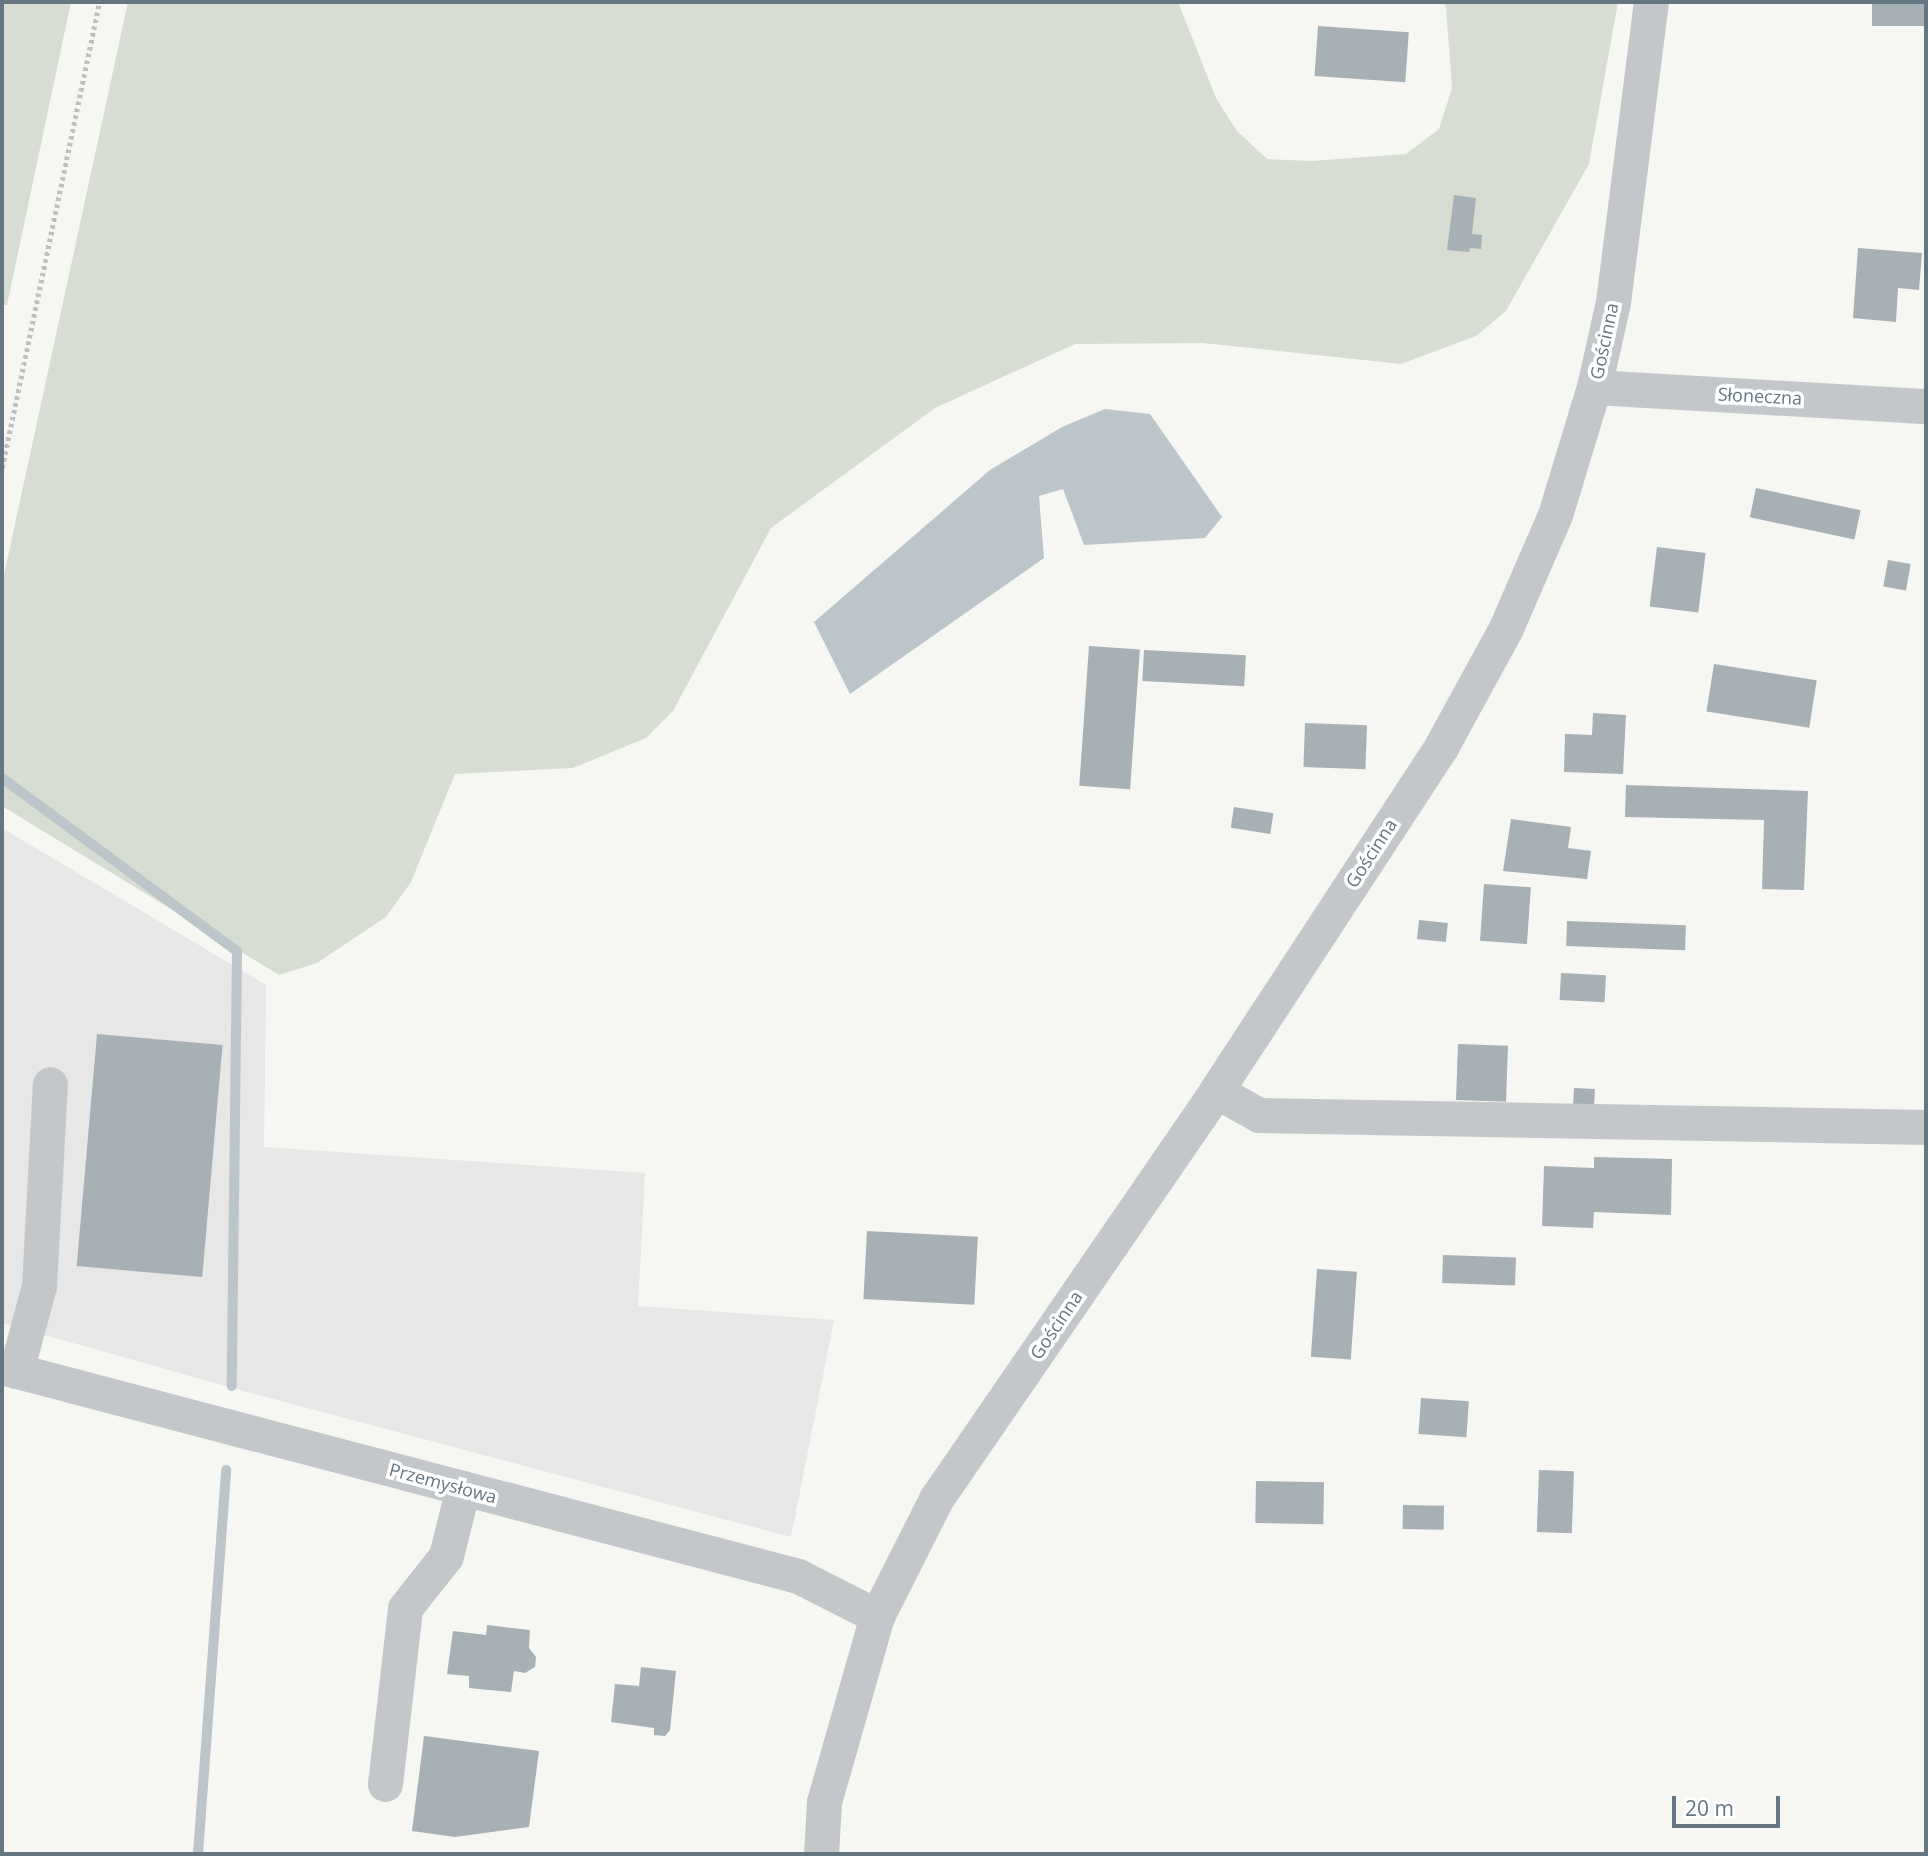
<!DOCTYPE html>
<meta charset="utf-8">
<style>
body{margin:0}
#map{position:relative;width:1928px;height:1856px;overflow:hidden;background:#f6f6f2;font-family:"Open Sans",sans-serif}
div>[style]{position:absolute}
.built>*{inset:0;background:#e6e7e6}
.green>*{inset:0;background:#d7ddd3}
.water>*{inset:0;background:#bbc5ca}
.stream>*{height:10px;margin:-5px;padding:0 5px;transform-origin:5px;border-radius:5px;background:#bbc5ca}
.building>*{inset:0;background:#a7b0b5;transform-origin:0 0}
.path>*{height:4.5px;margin-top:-2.25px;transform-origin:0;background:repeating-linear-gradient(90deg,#bdbfc1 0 3.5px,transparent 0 7px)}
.minor>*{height:35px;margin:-17.5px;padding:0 17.5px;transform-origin:17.5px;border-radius:17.5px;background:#c3c7ca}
span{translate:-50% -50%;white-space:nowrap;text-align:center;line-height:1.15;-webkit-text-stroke:7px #fff;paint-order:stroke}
.street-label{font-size:18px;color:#657683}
.frame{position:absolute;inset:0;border:4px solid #657683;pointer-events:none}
.scale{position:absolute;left:1672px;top:1796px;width:108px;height:32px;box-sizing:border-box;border:4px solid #657683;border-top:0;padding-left:9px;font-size:21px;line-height:24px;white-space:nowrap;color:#657683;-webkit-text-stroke:5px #fff;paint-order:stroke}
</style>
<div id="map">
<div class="built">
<i style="clip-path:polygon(2px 828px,266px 985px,264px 1147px,645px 1173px,638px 1306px,834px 1320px,791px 1537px,247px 1392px,2px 1323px)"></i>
</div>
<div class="green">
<i style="clip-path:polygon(2px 2px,71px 2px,7px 305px,2px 305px)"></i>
<i style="clip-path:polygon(128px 2px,1178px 2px,1216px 98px,1237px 131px,1267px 159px,1312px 161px,1406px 154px,1439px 129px,1452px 88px,1446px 7px,1443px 2px,1618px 2px,1589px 164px,1506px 311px,1476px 336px,1401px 364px,1203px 343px,1075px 344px,935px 408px,771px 528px,673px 711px,646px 738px,573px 768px,455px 774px,411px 882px,386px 917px,317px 963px,279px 975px,2px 806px,2px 584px)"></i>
</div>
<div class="water">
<i style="clip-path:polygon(1105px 409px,1150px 414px,1222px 517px,1205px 538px,1084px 545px,1063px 489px,1039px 496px,1044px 558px,850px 694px,814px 622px,990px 470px,1062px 427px)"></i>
</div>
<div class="stream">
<i style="left:2px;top:778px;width:292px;rotate:36.4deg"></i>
<i style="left:237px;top:951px;width:435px;rotate:90.7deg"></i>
<i style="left:198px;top:1854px;width:385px;rotate:-85.8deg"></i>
</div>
<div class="building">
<i style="left:1872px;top:2px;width:54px;height:24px"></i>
<i style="left:1318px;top:26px;width:91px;height:50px;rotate:4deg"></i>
<i style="clip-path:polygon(1454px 195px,1476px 198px,1472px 234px,1482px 235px,1481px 249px,1470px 248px,1469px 252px,1447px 250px)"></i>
<i style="clip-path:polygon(1858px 248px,1922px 253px,1919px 290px,1898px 288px,1896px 322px,1853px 318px)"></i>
<i style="left:1756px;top:488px;width:107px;height:30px;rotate:12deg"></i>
<i style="left:1657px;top:547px;width:49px;height:60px;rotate:7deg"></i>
<i style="left:1888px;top:560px;width:23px;height:27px;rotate:10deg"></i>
<i style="left:1089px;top:646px;width:51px;height:140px;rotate:4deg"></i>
<i style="left:1144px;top:650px;width:102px;height:31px;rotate:3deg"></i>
<i style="left:1714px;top:664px;width:104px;height:48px;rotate:9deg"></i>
<i style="clip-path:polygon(1593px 713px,1626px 715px,1623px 774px,1564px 772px,1565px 734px,1592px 735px)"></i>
<i style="left:1305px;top:723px;width:62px;height:44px;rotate:2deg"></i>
<i style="clip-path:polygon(1626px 785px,1808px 791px,1804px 890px,1762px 889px,1764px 820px,1625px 817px)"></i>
<i style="left:1234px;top:807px;width:40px;height:21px;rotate:9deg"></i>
<i style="clip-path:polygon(1511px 819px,1571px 827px,1568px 848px,1591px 851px,1587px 879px,1503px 871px)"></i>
<i style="left:1484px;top:884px;width:47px;height:57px;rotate:4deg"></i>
<i style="left:1419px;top:920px;width:29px;height:19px;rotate:6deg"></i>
<i style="left:1567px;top:921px;width:119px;height:25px;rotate:2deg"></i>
<i style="left:1561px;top:973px;width:45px;height:27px;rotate:3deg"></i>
<i style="left:97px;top:1034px;width:126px;height:233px;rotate:5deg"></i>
<i style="left:1458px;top:1044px;width:50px;height:56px;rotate:2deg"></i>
<i style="left:1574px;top:1088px;width:21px;height:17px;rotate:3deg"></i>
<i style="clip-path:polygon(1594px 1157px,1672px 1159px,1671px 1215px,1594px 1212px,1593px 1228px,1542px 1226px,1544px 1166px,1594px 1168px)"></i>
<i style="left:867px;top:1231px;width:111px;height:68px;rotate:3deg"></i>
<i style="left:1443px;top:1255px;width:73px;height:28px;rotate:2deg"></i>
<i style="left:1317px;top:1269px;width:40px;height:88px;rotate:4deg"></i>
<i style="left:1421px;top:1398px;width:48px;height:36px;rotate:4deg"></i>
<i style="left:1539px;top:1470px;width:35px;height:62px;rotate:2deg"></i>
<i style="left:1256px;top:1481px;width:68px;height:42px;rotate:1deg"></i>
<i style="left:1403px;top:1505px;width:41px;height:24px;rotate:1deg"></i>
<i style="clip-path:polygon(487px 1625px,530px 1630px,529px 1648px,536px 1657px,535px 1667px,525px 1673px,514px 1671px,511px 1692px,469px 1688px,469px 1676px,447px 1674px,453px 1631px,486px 1635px)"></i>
<i style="clip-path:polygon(641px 1667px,676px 1671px,670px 1730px,665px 1736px,654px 1735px,654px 1728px,611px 1722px,615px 1684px,639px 1686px)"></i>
<i style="clip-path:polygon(424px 1736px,539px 1751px,529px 1827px,455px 1837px,412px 1831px)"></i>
</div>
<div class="path">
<i style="left:2px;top:468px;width:476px;rotate:-78.2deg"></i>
</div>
<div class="minor">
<i style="left:1594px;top:387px;width:333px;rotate:3.3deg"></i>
<i style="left:1216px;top:1091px;width:49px;rotate:29.2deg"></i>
<i style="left:1259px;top:1115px;width:667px;rotate:1.03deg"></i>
<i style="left:2px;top:1367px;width:823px;rotate:14.71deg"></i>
<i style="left:798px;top:1576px;width:89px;rotate:26.9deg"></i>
<i style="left:16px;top:1371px;width:88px;rotate:-74.9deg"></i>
<i style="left:39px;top:1286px;width:202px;rotate:-86.9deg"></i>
<i style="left:385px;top:1784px;width:177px;rotate:-83.5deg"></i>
<i style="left:405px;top:1608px;width:66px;rotate:-51.7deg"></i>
<i style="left:446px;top:1556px;width:70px;rotate:-76deg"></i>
<i style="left:821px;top:1854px;width:52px;rotate:-86.7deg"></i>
<i style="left:824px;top:1802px;width:193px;rotate:-74.1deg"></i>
<i style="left:877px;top:1616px;width:131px;rotate:-63.2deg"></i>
<i style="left:936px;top:1499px;width:495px;rotate:-55.5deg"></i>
<i style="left:1216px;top:1091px;width:413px;rotate:-56.8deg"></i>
<i style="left:1442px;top:745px;width:133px;rotate:-61.3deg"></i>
<i style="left:1506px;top:628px;width:123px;rotate:-66.6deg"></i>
<i style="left:1555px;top:515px;width:134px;rotate:-73.1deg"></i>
<i style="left:1594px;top:387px;width:87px;rotate:-77.4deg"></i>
<i style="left:1613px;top:302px;width:302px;rotate:-82.8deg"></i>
</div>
<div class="street-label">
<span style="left:1604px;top:341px;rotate:-78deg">Gościnna</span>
<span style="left:1760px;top:396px;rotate:3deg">Słoneczna</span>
<span style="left:1371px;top:853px;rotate:-57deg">Gościnna</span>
<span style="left:1056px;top:1325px;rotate:-56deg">Gościnna</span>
<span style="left:443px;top:1483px;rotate:15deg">Przemysłowa</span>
</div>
<div class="frame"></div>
<div class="scale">20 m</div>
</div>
